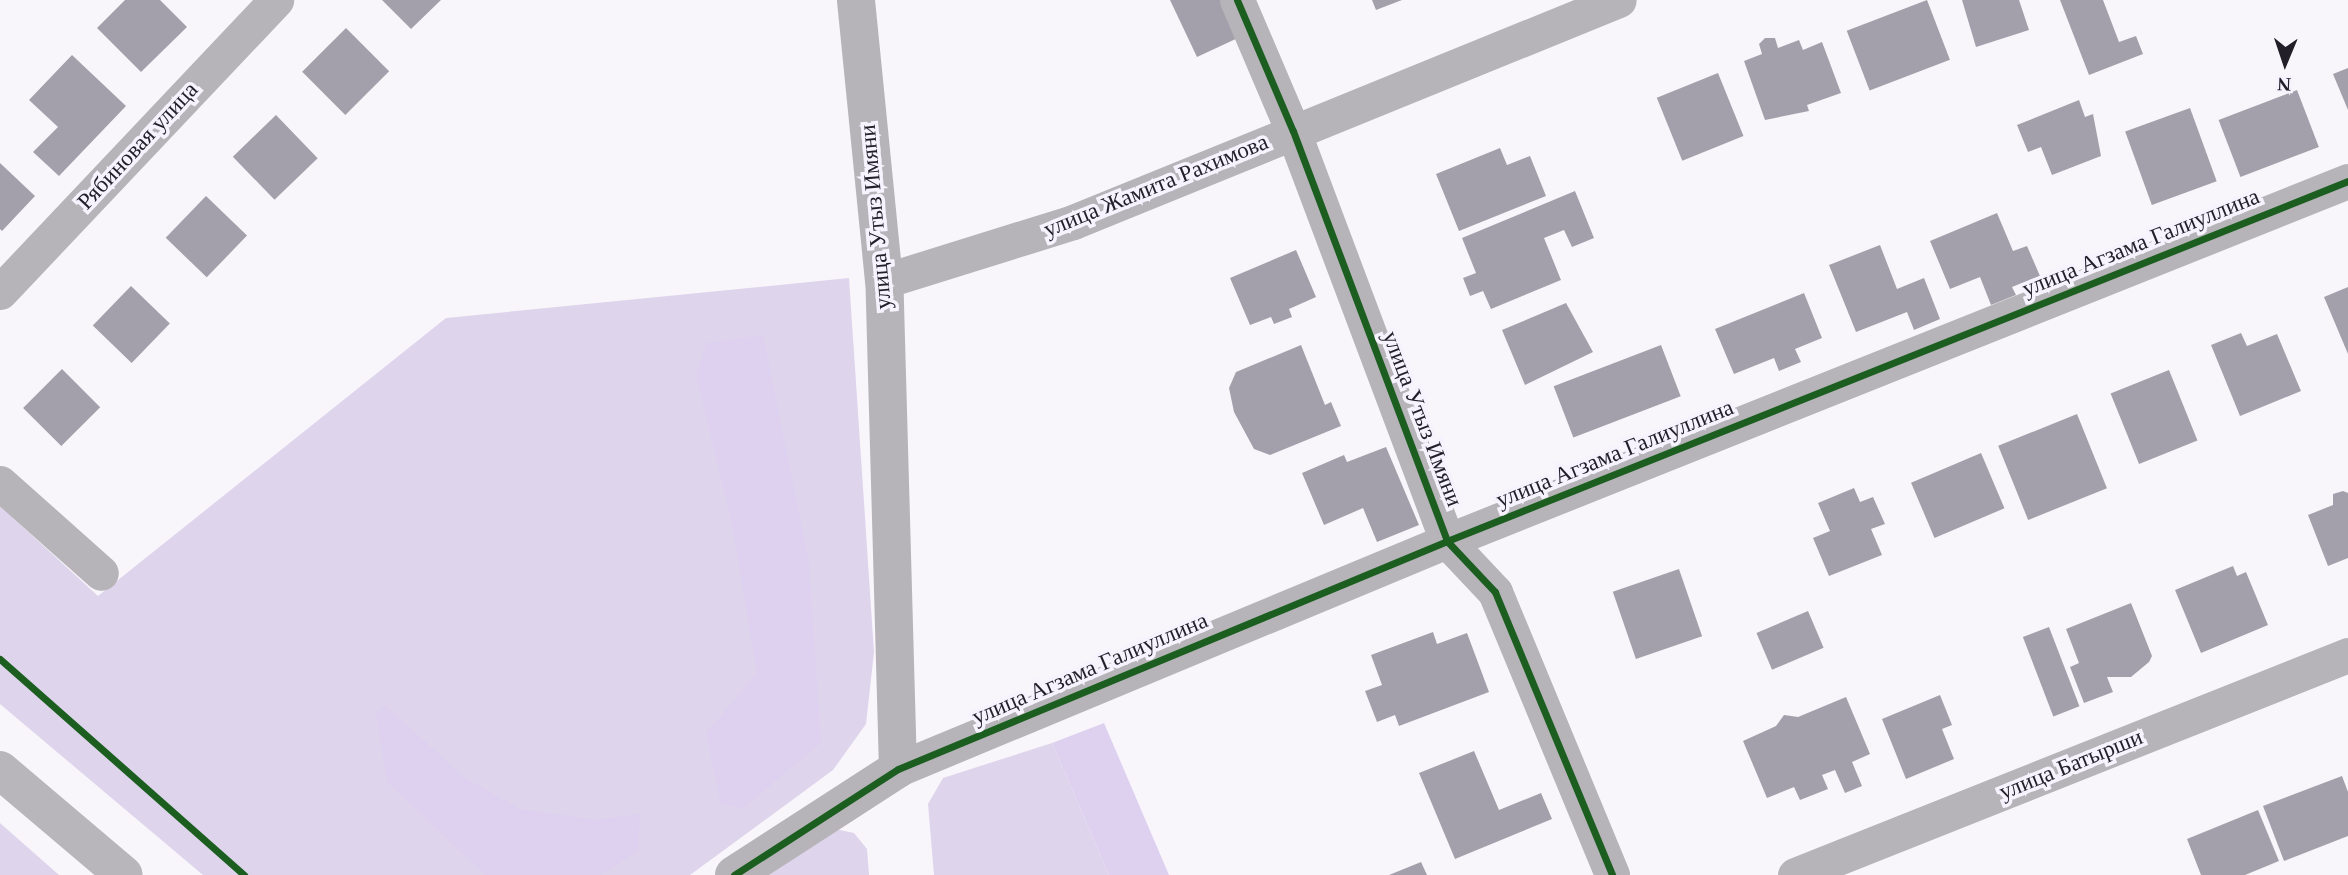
<!DOCTYPE html>
<meta charset="utf-8">
<style>
body{margin:0}
#map{position:relative;width:2348px;height:875px;overflow:hidden;background:#f8f6fb;font-family:"Times New Roman",serif}
div>[style]{position:absolute}
.green>*{inset:0;background:#ded4ec}
.forest>*{inset:0;background:#ded1f0}
.building>*{inset:0;background:#a4a0ab;transform-origin:0 0}
.minor>*{height:35px;margin:-17.5px;padding:0 17.5px;transform-origin:17.5px;border-radius:17.5px;background:#b6b4b8}
.tertiary>*{height:38px;margin:-19px;padding:0 19px;transform-origin:19px;border-radius:19px;background:#b6b4b8}
.primary>*{height:38px;margin:-19px;padding:0 19px;transform-origin:19px;border-radius:19px;background:#b8b6bb}
.cycleway>*{height:7px;margin:-3.5px;padding:0 3.5px;transform-origin:3.5px;border-radius:3.5px;background:#1b5e20}
span{translate:-50% -50%;white-space:nowrap;text-align:center;line-height:1.15;-webkit-text-stroke:7px #f7f3fe;paint-order:stroke}
.street-label{font-size:23px;color:#221f28}
.north{position:absolute;left:2250px;top:28px;width:70px;height:70px;-webkit-text-stroke:5px #f7f3fe;paint-order:stroke;rotate:182deg;font-size:19px;font-weight:700;line-height:28px;text-align:center;color:#221f28}
.north::after{content:'';display:block;margin:auto;width:24px;height:32px;background:#221f28;clip-path:polygon(50% 0,100% 100%,50% 72%,0 100%)}
</style>
<div id="map">
<div class="green">
<i style="clip-path:polygon(849px 278px,874px 652px,866px 724px,833px 770px,690px 875px,203px 875px,0 704px,0 506px,98px 596px,446px 318px)"></i>
<i style="clip-path:polygon(1052px 743px,1109px 875px,934px 875px,928px 804px,943px 778px)"></i>
<i style="clip-path:polygon(0 823px,59px 875px,0 875px)"></i>
<i style="clip-path:polygon(835px 829px,854px 833px,867px 849px,869px 875px,769px 875px)"></i>
</div>
<div class="forest">
<i style="clip-path:polygon(763px 335px,809px 563px,821px 743px,743px 808px,721px 804px,706px 733px,757px 673px,731px 519px,696px 375px,707px 343px)"></i>
<i style="clip-path:polygon(385px 705px,465px 778px,521px 809px,595px 820px,640px 814px,638px 851px,601px 875px,485px 875px,387px 782px,376px 712px)"></i>
<i style="clip-path:polygon(1104px 723px,1169px 875px,1109px 875px,1052px 743px)"></i>
</div>
<div class="building">
<i style="clip-path:polygon(125px 0,160px 0,187px 27px,141px 72px,97px 28px)"></i>
<i style="clip-path:polygon(382px 0,441px 0,411px 29px)"></i>
<i style="clip-path:polygon(1170px 0,1222px 0,1240px 37px,1197px 57px)"></i>
<i style="clip-path:polygon(1372px 0,1402px 0,1376px 10px)"></i>
<i style="left:1927px;top:0;width:64px;height:86px;rotate:69deg"></i>
<i style="clip-path:polygon(1962px 0,2019px 0,2029px 30px,1976px 47px)"></i>
<i style="clip-path:polygon(2060px 0,2103px 0,2119px 42px,2136px 36px,2143px 54px,2089px 75px)"></i>
<i style="left:346px;top:28px;width:61px;height:62px;rotate:45deg"></i>
<i style="clip-path:polygon(1765px 38px,1775px 38px,1778px 48px,1799px 40px,1803px 50px,1822px 42px,1841px 93px,1807px 105px,1809px 111px,1765px 120px,1744px 61px,1762px 54px,1759px 44px)"></i>
<i style="clip-path:polygon(72px 55px,126px 106px,59px 176px,33px 152px,58px 127px,29px 100px)"></i>
<i style="clip-path:polygon(2348px 68px,2348px 110px,2333px 74px)"></i>
<i style="left:1718px;top:73px;width:68px;height:66px;rotate:68deg"></i>
<i style="left:2297px;top:90px;width:61px;height:84px;rotate:69deg"></i>
<i style="clip-path:polygon(2079px 100px,2085px 117px,2093px 114px,2101px 156px,2052px 175px,2041px 147px,2028px 152px,2017px 125px)"></i>
<i style="left:2190px;top:108px;width:78px;height:69px;rotate:70deg"></i>
<i style="left:276px;top:115px;width:60px;height:60px;rotate:46deg"></i>
<i style="clip-path:polygon(1500px 148px,1507px 165px,1530px 156px,1546px 196px,1459px 231px,1436px 174px)"></i>
<i style="clip-path:polygon(0 163px,35px 196px,2px 231px,0 229px)"></i>
<i style="clip-path:polygon(1575px 191px,1594px 238px,1572px 247px,1564px 230px,1544px 238px,1561px 280px,1491px 309px,1483px 291px,1470px 296px,1463px 278px,1476px 273px,1462px 238px)"></i>
<i style="left:206px;top:196px;width:57px;height:58px;rotate:44deg"></i>
<i style="clip-path:polygon(1997px 213px,2013px 251px,2027px 246px,2040px 276px,2012px 287px,2016px 295px,1991px 305px,1980px 277px,1950px 289px,1930px 241px)"></i>
<i style="clip-path:polygon(1880px 245px,1897px 289px,1924px 278px,1940px 319px,1914px 330px,1907px 312px,1856px 332px,1829px 265px)"></i>
<i style="clip-path:polygon(1296px 250px,1316px 297px,1289px 309px,1292px 317px,1274px 324px,1271px 317px,1250px 325px,1230px 278px)"></i>
<i style="left:131px;top:286px;width:54px;height:55px;rotate:44deg"></i>
<i style="clip-path:polygon(2348px 287px,2348px 354px,2324px 297px)"></i>
<i style="clip-path:polygon(1804px 293px,1822px 338px,1795px 349px,1801px 362px,1779px 371px,1774px 358px,1734px 374px,1715px 329px)"></i>
<i style="clip-path:polygon(1566px 303px,1593px 352px,1525px 385px,1502px 330px)"></i>
<i style="clip-path:polygon(2241px 333px,2247px 346px,2277px 334px,2301px 391px,2240px 416px,2211px 345px)"></i>
<i style="clip-path:polygon(1301px 345px,1325px 405px,1331px 402px,1341px 426px,1270px 455px,1254px 449px,1234px 412px,1229px 388px,1236px 372px)"></i>
<i style="left:1661px;top:345px;width:55px;height:115px;rotate:69deg"></i>
<i style="left:62px;top:369px;width:54px;height:55px;rotate:45deg"></i>
<i style="left:2169px;top:370px;width:76px;height:63px;rotate:68deg"></i>
<i style="left:2077px;top:414px;width:80px;height:85px;rotate:68deg"></i>
<i style="clip-path:polygon(1386px 447px,1419px 525px,1377px 542px,1363px 508px,1324px 525px,1302px 473px,1344px 455px,1347px 462px)"></i>
<i style="left:1981px;top:453px;width:60px;height:76px;rotate:67deg"></i>
<i style="clip-path:polygon(1854px 488px,1860px 502px,1873px 497px,1885px 524px,1871px 529px,1882px 555px,1829px 576px,1813px 538px,1830px 531px,1818px 503px)"></i>
<i style="clip-path:polygon(2343px 491px,2348px 493px,2348px 558px,2328px 566px,2308px 515px,2333px 505px,2333px 494px)"></i>
<i style="clip-path:polygon(2233px 566px,2237px 576px,2246px 572px,2268px 625px,2201px 653px,2175px 590px)"></i>
<i style="left:1679px;top:569px;width:71px;height:70px;rotate:71deg"></i>
<i style="clip-path:polygon(2131px 603px,2152px 656px,2149px 662px,2131px 677px,2107px 677px,2113px 692px,2084px 703px,2070px 667px,2079px 663px,2066px 629px)"></i>
<i style="left:1808px;top:611px;width:40px;height:56px;rotate:67deg"></i>
<i style="left:2049px;top:627px;width:85px;height:28px;rotate:69deg"></i>
<i style="clip-path:polygon(1433px 632px,1437px 644px,1467px 633px,1489px 692px,1399px 726px,1395px 715px,1377px 722px,1365px 691px,1382px 685px,1371px 655px)"></i>
<i style="clip-path:polygon(1940px 695px,1952px 725px,1942px 729px,1954px 759px,1906px 779px,1882px 719px)"></i>
<i style="clip-path:polygon(1846px 697px,1870px 754px,1852px 762px,1862px 786px,1845px 793px,1835px 770px,1822px 775px,1828px 789px,1800px 800px,1794px 787px,1767px 798px,1743px 741px,1776px 726px,1784px 715px,1798px 717px)"></i>
<i style="clip-path:polygon(1474px 751px,1499px 810px,1541px 793px,1552px 819px,1455px 859px,1419px 773px)"></i>
<i style="clip-path:polygon(2342px 776px,2348px 792px,2348px 836px,2284px 861px,2263px 806px)"></i>
<i style="clip-path:polygon(2258px 810px,2279px 861px,2245px 875px,2201px 875px,2187px 839px)"></i>
<i style="clip-path:polygon(1421px 862px,1427px 875px,1389px 875px)"></i>
</div>
<div class="minor">
<i style="left:1237px;top:0;width:142px;rotate:66.9deg"></i>
<i style="left:1293px;top:131px;width:438px;rotate:69.4deg"></i>
<i style="left:1447px;top:541px;width:70px;rotate:46.7deg"></i>
<i style="left:1495px;top:592px;width:306px;rotate:67.5deg"></i>
<i style="left:884px;top:281px;width:198px;rotate:-17.3deg"></i>
<i style="left:1073px;top:222px;width:589px;rotate:-22.13deg"></i>
<i style="left:0;top:292px;width:402px;rotate:-46.6deg"></i>
<i style="left:0;top:483px;width:135px;rotate:41.7deg"></i>
<i style="left:898px;top:769px;width:594px;rotate:-22.55deg"></i>
<i style="left:1447px;top:541px;width:970px;rotate:-21.78deg"></i>
<i style="left:1795px;top:875px;width:595px;rotate:-21.69deg"></i>
</div>
<div class="tertiary">
<i style="left:734px;top:875px;width:195px;rotate:-32.9deg"></i>
<i style="left:898px;top:769px;width:488px;rotate:-91.6deg"></i>
<i style="left:884px;top:281px;width:282px;rotate:-95.7deg"></i>
</div>
<div class="primary">
<i style="left:0;top:770px;width:162px;rotate:40.3deg"></i>
</div>
<div class="cycleway">
<i style="left:1237px;top:0;width:142px;rotate:66.9deg"></i>
<i style="left:1293px;top:131px;width:438px;rotate:69.4deg"></i>
<i style="left:1447px;top:541px;width:70px;rotate:46.7deg"></i>
<i style="left:1495px;top:592px;width:306px;rotate:67.5deg"></i>
<i style="left:0;top:659px;width:326px;rotate:41.5deg"></i>
<i style="left:734px;top:875px;width:195px;rotate:-32.9deg"></i>
<i style="left:898px;top:769px;width:594px;rotate:-22.55deg"></i>
<i style="left:1447px;top:541px;width:970px;rotate:-21.78deg"></i>
</div>
<div class="street-label">
<span style="left:138px;top:146px;rotate:-47deg">Рябиновая улица</span>
<span style="left:1156px;top:186px;rotate:-22deg">улица Жамита Рахимова</span>
<span style="left:876px;top:217px;rotate:-95deg">улица Утыз Имяни</span>
<span style="left:2141px;top:243px;rotate:-22deg">улица Агзама Галиуллина</span>
<span style="left:1422px;top:419px;rotate:69deg">улица Утыз Имяни</span>
<span style="left:1615px;top:454px;rotate:-22deg">улица Агзама Галиуллина</span>
<span style="left:1090px;top:669px;rotate:-23deg">улица Агзама Галиуллина</span>
<span style="left:2071px;top:765px;rotate:-22deg">улица Батырши</span>
</div>
<div class="north">N</div>
</div>
